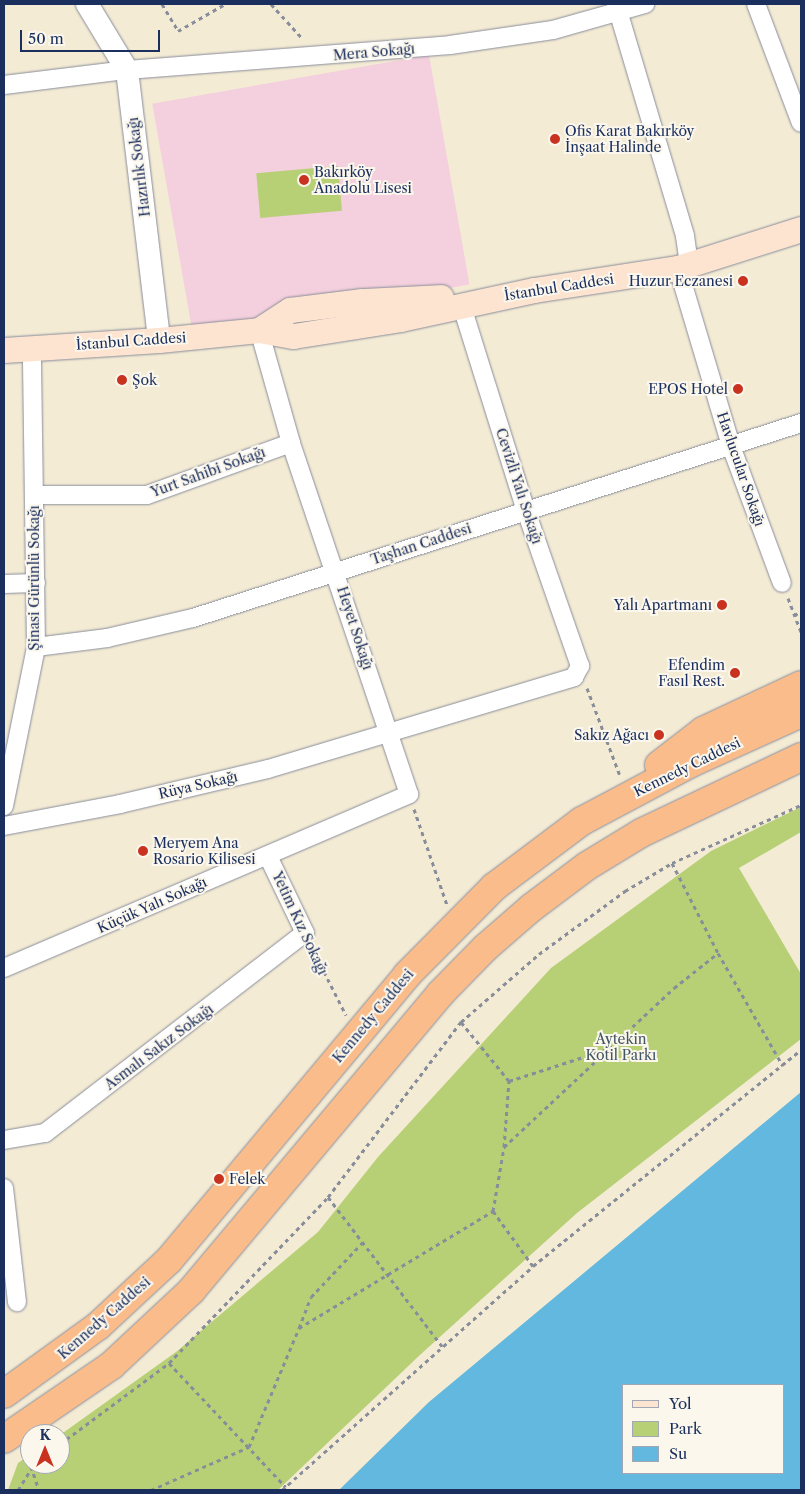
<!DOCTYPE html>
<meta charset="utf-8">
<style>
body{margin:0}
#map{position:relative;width:805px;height:1494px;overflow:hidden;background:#f4ebd5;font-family:"Libre Caslon Text",serif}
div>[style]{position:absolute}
.built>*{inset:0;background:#f4cfdd;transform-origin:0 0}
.green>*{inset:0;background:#b7d075;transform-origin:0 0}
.water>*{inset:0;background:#62b8de}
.path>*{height:3px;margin-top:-1.5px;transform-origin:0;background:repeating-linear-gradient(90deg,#888d9a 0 4px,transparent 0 8px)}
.roads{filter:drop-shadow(0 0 1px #888d9a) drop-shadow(0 0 1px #888d9a)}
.minor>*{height:18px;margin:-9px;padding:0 9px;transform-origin:9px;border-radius:9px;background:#fff}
.tertiary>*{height:22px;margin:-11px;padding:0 11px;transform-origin:11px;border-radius:11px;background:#fff}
.secondary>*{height:25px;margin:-12.5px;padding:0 12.5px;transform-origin:12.5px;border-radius:12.5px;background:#fde4d0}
.trunk>*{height:28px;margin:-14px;padding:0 14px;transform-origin:14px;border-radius:14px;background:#f9bc8a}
.dots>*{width:14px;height:14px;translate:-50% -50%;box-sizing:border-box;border:2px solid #fbf7ec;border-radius:50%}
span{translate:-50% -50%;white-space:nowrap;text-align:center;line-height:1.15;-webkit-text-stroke:4px #fbf7ec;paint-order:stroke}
.street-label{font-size:14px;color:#1b2f5e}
.poi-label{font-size:14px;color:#1b2f5e}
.left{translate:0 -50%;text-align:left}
.right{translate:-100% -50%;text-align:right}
.park-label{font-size:14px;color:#425764}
.frame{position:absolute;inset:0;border:5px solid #1b2f5e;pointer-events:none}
.legend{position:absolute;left:622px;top:1384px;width:162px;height:90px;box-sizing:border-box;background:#fbf7ec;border:1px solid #a1a7b3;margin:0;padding:6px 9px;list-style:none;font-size:15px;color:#1b2f5e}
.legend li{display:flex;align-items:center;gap:10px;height:25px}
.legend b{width:25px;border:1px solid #a1a7b3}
.north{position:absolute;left:20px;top:1424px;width:50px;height:50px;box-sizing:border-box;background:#fbf7ec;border:1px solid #a1a7b3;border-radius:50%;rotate:0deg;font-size:14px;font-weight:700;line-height:20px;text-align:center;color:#1b2f5e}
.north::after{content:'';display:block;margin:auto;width:18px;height:22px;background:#c8321e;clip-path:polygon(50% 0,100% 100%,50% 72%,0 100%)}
.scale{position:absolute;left:20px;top:30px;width:140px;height:22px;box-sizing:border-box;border:2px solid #1b2f5e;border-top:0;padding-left:6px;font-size:15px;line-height:18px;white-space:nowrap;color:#1b2f5e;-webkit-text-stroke:4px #fbf7ec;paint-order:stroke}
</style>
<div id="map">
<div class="built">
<i style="left:429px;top:55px;width:233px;height:281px;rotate:80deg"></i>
</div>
<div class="green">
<i style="left:338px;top:166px;width:45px;height:82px;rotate:85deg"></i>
<i style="clip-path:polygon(801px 807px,801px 832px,739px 868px,801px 974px,801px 1039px,577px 1213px,421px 1354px,278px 1490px,8px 1490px,18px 1463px,30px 1455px,30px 1464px,60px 1464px,60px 1435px,176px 1352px,318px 1232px,378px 1157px,551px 968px,711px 851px)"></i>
</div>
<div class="water">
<i style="clip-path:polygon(evenodd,801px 1092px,801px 1490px,339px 1490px,429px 1402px,801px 1092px,624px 1385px,784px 1385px,784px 1473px,624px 1473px,624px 1385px)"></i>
</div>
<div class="path">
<i style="left:162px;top:4px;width:31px;rotate:59deg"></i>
<i style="left:178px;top:31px;width:54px;rotate:-29.9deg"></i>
<i style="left:271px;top:4px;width:47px;rotate:47.6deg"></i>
<i style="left:788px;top:598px;width:36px;rotate:69deg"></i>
<i style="left:794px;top:615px;width:8px;rotate:-23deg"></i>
<i style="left:587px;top:688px;width:94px;rotate:69.4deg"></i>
<i style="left:414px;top:809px;width:102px;rotate:71deg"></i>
<i style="left:672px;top:863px;width:101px;rotate:62.9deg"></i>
<i style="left:718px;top:953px;width:130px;rotate:60.1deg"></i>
<i style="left:313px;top:950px;width:73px;rotate:63.1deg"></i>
<i style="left:509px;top:1081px;width:104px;rotate:-17.9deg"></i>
<i style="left:504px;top:1147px;width:233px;rotate:-43.1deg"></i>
<i style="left:674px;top:988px;width:56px;rotate:-38.5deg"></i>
<i style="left:328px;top:1197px;width:188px;rotate:52.6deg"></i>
<i style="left:493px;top:1211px;width:68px;rotate:54deg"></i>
<i style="left:299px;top:1328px;width:33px;rotate:-69deg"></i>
<i style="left:311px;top:1297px;width:76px;rotate:-46.6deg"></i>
<i style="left:169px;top:1363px;width:170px;rotate:46.7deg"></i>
<i style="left:60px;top:1444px;width:136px;rotate:-36.6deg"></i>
<i style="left:169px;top:1363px;width:230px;rotate:-46.2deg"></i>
<i style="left:328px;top:1197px;width:220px;rotate:-52.8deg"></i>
<i style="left:461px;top:1022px;width:103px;rotate:-41.1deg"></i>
<i style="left:539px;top:954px;width:107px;rotate:-36.2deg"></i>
<i style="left:625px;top:891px;width:55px;rotate:-30.8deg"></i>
<i style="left:672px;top:863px;width:141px;rotate:-24.2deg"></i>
<i style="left:31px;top:1466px;width:25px;rotate:72deg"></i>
<i style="left:18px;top:1490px;width:31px;rotate:-58deg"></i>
<i style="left:151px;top:1490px;width:107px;rotate:-23.7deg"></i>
<i style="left:249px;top:1447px;width:129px;rotate:-67.2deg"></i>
<i style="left:299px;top:1328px;width:227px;rotate:-31.1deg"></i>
<i style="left:493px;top:1211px;width:65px;rotate:-80.2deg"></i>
<i style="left:504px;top:1147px;width:66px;rotate:-85.7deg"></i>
<i style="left:509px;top:1081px;width:76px;rotate:-129.1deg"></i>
<i style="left:282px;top:1490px;width:336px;rotate:-41.7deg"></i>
<i style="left:533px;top:1266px;width:344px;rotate:-38.9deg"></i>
</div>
<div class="roads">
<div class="minor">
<i style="left:616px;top:4px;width:242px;rotate:73.4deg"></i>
<i style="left:685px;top:236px;width:29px;rotate:82deg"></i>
<i style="left:756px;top:4px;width:127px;rotate:69.3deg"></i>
<i style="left:4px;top:85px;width:124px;rotate:-7deg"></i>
<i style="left:127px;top:70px;width:324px;rotate:-4.4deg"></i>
<i style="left:450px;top:45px;width:104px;rotate:-8.3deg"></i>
<i style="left:553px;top:30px;width:96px;rotate:-15.8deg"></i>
<i style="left:678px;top:268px;width:186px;rotate:73.4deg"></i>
<i style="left:731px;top:446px;width:146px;rotate:69.6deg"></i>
<i style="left:35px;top:495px;width:112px"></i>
<i style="left:147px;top:495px;width:153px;rotate:-19.9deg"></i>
<i style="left:4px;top:584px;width:32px;rotate:-2deg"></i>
<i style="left:36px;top:647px;width:72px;rotate:-7.2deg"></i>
<i style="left:107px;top:638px;width:88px;rotate:-13.1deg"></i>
<i style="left:193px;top:618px;width:639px;rotate:-17.78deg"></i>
<i style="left:4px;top:806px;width:162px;rotate:-78.6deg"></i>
<i style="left:36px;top:647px;width:299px;rotate:-90.8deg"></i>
<i style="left:4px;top:826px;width:118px;rotate:-10.7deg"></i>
<i style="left:120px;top:804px;width:152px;rotate:-13.3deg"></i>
<i style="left:268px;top:769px;width:320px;rotate:-16.7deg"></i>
<i style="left:574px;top:677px;width:13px;rotate:-61deg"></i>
<i style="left:580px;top:666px;width:164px;rotate:-109.2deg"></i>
<i style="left:526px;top:511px;width:217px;rotate:-107.4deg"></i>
<i style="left:4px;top:968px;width:441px;rotate:-23.2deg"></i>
<i style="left:409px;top:794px;width:370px;rotate:-108.6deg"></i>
<i style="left:291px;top:443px;width:117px;rotate:-105.8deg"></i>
<i style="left:4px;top:1140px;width:42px;rotate:-9.7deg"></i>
<i style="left:45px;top:1133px;width:328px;rotate:-37.6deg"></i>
<i style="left:305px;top:933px;width:85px;rotate:-115.7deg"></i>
<i style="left:4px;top:1188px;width:115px;rotate:83.5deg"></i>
</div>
<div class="tertiary">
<i style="left:87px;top:4px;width:77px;rotate:58.8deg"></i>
<i style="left:127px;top:70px;width:272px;rotate:83.2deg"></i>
</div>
<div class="secondary">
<i style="left:259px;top:330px;width:37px;rotate:-33deg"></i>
<i style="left:290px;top:310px;width:73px;rotate:-7.1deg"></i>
<i style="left:362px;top:301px;width:79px;rotate:-2.9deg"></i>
<i style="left:4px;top:350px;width:155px;rotate:-3.7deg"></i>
<i style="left:159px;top:340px;width:100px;rotate:-5.7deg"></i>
<i style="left:259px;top:330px;width:35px;rotate:10deg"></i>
<i style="left:293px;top:336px;width:108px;rotate:-9deg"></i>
<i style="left:400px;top:319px;width:137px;rotate:-12.2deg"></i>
<i style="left:534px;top:290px;width:146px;rotate:-8.7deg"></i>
<i style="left:678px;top:268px;width:129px;rotate:-17.6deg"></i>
</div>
<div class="trunk">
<i style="left:659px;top:765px;width:56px;rotate:-37.7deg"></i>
<i style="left:703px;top:731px;width:108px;rotate:-25.1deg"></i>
<i style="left:4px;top:1394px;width:116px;rotate:-35.9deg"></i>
<i style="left:98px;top:1326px;width:97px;rotate:-42.9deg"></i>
<i style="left:169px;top:1260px;width:371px;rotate:-50.1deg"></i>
<i style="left:407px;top:975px;width:124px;rotate:-45.3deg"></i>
<i style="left:494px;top:887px;width:110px;rotate:-36.9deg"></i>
<i style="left:582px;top:821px;width:123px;rotate:-28deg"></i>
<i style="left:691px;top:763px;width:121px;rotate:-24.4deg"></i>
<i style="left:4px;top:1439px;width:131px;rotate:-34.4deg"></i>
<i style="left:112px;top:1365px;width:108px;rotate:-43.1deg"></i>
<i style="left:191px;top:1291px;width:388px;rotate:-50deg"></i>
<i style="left:440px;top:994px;width:64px;rotate:-45.6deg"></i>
<i style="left:485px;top:948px;width:61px;rotate:-41deg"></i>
<i style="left:531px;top:908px;width:70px;rotate:-36.9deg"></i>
<i style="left:587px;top:866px;width:63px;rotate:-31.4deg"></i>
<i style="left:641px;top:833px;width:177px;rotate:-25.4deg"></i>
</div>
</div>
<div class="dots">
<i style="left:555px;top:139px;background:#c8321e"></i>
<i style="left:304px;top:180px;background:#c8321e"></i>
<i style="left:743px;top:281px;background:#c8321e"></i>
<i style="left:122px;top:380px;background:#c8321e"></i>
<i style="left:738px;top:389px;background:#c8321e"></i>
<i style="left:722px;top:605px;background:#c8321e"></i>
<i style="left:735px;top:673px;background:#c8321e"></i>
<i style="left:659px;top:735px;background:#c8321e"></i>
<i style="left:143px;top:851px;background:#c8321e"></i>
<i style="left:219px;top:1179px;background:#c8321e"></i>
</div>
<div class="street-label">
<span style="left:374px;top:52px;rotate:-5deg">Mera Sokağı</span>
<span style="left:139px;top:167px;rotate:-97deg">Hazırlık Sokağı</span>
<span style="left:559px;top:287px;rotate:-9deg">İstanbul Caddesi</span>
<span style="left:131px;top:341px;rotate:-4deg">İstanbul Caddesi</span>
<span style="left:741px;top:469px;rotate:71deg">Havlucular Sokağı</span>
<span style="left:208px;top:472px;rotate:-20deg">Yurt Sahibi Sokağı</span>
<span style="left:519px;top:486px;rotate:72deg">Cevizli Yalı Sokağı</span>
<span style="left:421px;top:544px;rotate:-18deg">Taşhan Caddesi</span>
<span style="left:34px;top:578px;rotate:-90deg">Şinasi Gürünlü Sokağı</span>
<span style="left:355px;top:628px;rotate:72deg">Heyet Sokağı</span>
<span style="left:687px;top:767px;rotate:-26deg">Kennedy Caddesi</span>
<span style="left:198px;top:785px;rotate:-13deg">Rüya Sokağı</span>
<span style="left:152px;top:905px;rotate:-24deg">Küçük Yalı Sokağı</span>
<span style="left:300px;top:923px;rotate:65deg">Yetim Kız Sokağı</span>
<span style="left:373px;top:1016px;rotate:-50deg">Kennedy Caddesi</span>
<span style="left:159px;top:1047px;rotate:-37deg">Asmalı Sakız Sokağı</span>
<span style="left:104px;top:1318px;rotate:-41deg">Kennedy Caddesi</span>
</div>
<div class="poi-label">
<span class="left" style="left:565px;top:139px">Ofis Karat Bakırköy<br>İnşaat Halinde</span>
<span class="left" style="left:314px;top:180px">Bakırköy<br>Anadolu Lisesi</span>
<span class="right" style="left:733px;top:281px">Huzur Eczanesi</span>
<span class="left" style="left:132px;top:380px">Şok</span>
<span class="right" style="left:728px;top:389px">EPOS Hotel</span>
<span class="right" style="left:712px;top:605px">Yalı Apartmanı</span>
<span class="right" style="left:725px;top:673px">Efendim<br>Fasıl Rest.</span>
<span class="right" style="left:649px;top:735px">Sakız Ağacı</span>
<span class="left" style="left:153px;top:851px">Meryem Ana<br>Rosario Kilisesi</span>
<span class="left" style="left:229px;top:1179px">Felek</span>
</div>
<div class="park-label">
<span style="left:621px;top:1047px">Aytekin<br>Kotil Parkı</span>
</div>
<div class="frame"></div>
<ul class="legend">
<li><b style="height:6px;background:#fde4d0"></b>Yol</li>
<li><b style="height:14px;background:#b7d075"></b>Park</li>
<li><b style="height:14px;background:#62b8de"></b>Su</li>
</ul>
<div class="north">K</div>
<div class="scale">50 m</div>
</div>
